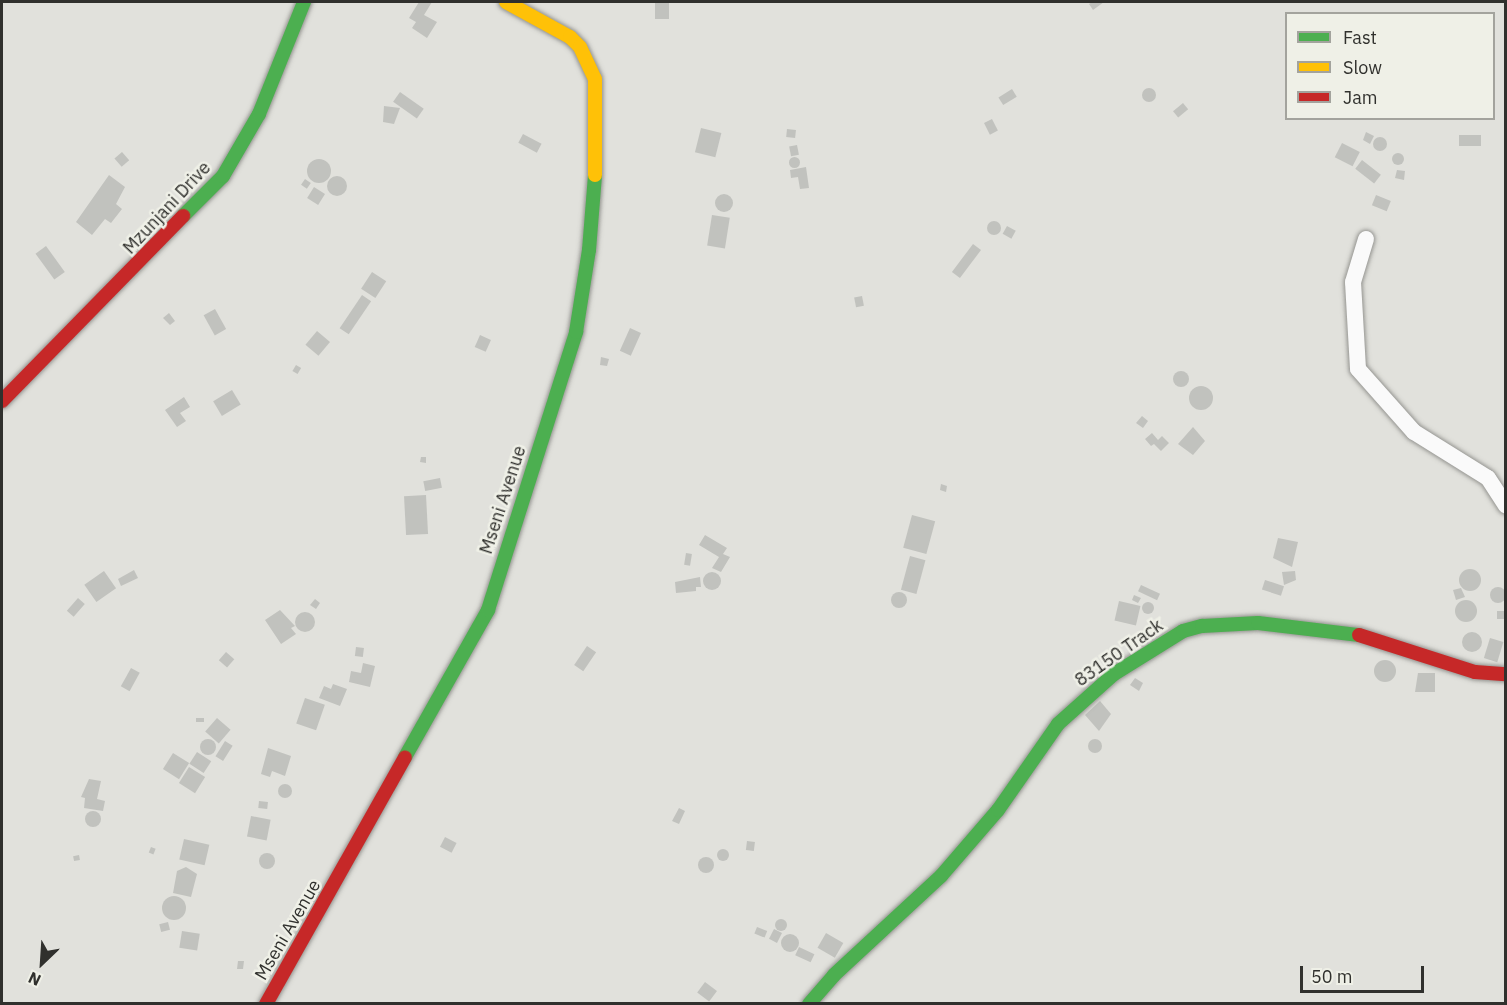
<!DOCTYPE html>
<style>
body{margin:0}
#map{position:relative;width:1507px;height:1005px;overflow:hidden;background:#e1e1dc;font-family:"IBM Plex Sans",sans-serif}
div>[style]{position:absolute}
.building>*{inset:0;background:#c1c2be;transform-origin:0 0}
.round{border-radius:50%}
.roads{filter:drop-shadow(0 0 2px #959591) drop-shadow(0 0 2px #959591)}
.street>*{height:16px;margin:-8px;padding:0 8px;transform-origin:8px;border-radius:8px;background:#fafafa}
.fast>*{height:14px;margin:-7px;padding:0 7px;transform-origin:7px;border-radius:7px;background:#4caf50}
.slow>*{height:14px;margin:-7px;padding:0 7px;transform-origin:7px;border-radius:7px;background:#ffc107}
.jam>*{height:14px;margin:-7px;padding:0 7px;transform-origin:7px;border-radius:7px;background:#c62828}
span{translate:-50% -50%;white-space:nowrap;text-align:center;line-height:1.15;-webkit-text-stroke:5px #eff0e7;paint-order:stroke}
.street-label{font-size:18px;color:#30302d}
.frame{position:absolute;inset:0;border:3px solid #30302d;pointer-events:none}
.legend{position:absolute;left:1285px;top:12px;width:210px;height:108px;box-sizing:border-box;background:#eff0e7;border:2px solid #a3a39d;margin:0;padding:8px 10px;list-style:none;font-size:18px;color:#30302d}
.legend li{display:flex;align-items:center;gap:12px;height:30px}
.legend b{width:30px;border:2px solid #a3a39d}
.north{position:absolute;left:12px;top:933px;width:60px;height:60px;-webkit-text-stroke:4px #eff0e7;paint-order:stroke;rotate:205deg;font-size:16px;font-weight:700;line-height:24px;text-align:center;color:#30302d}
.north::after{content:'';display:block;margin:auto;width:21px;height:27px;background:#30302d;clip-path:polygon(50% 0,100% 100%,50% 72%,0 100%)}
.scale{position:absolute;left:1300px;top:966px;width:124px;height:27px;box-sizing:border-box;border:3px solid #30302d;border-top:0;padding-left:8px;font-size:18px;line-height:21px;white-space:nowrap;color:#30302d;-webkit-text-stroke:4px #eff0e7;paint-order:stroke}
</style>
<div id="map">
<div class="building">
<i style="clip-path:polygon(419px 2px,432px 2px,424px 15px,437px 22px,427px 38px,412px 28px,416px 22px,409px 18px)"></i>
<i style="left:655px;top:2px;width:14px;height:17px"></i>
<i style="clip-path:polygon(1092px 2px,1104px 2px,1093px 10px,1089px 4px)"></i>
<i class="round" style="left:1142px;top:88px;width:14px;height:14px"></i>
<i style="left:1012px;top:89px;width:9px;height:16px;rotate:58deg"></i>
<i style="left:400px;top:92px;width:29px;height:12px;rotate:35deg"></i>
<i style="left:1183px;top:103px;width:8px;height:13px;rotate:50deg"></i>
<i style="clip-path:polygon(384px 106px,400px 108px,394px 124px,383px 122px)"></i>
<i style="left:992px;top:119px;width:13px;height:9px;rotate:63deg"></i>
<i style="left:701px;top:128px;width:21px;height:25px;rotate:14deg"></i>
<i style="left:787px;top:129px;width:9px;height:8px;rotate:6deg"></i>
<i style="clip-path:polygon(1366px 132px,1374px 136px,1370px 144px,1363px 140px)"></i>
<i style="left:523px;top:134px;width:21px;height:10px;rotate:28deg"></i>
<i style="left:1459px;top:135px;width:22px;height:11px"></i>
<i class="round" style="left:1373px;top:137px;width:14px;height:14px"></i>
<i style="left:1342px;top:143px;width:20px;height:16px;rotate:27deg"></i>
<i style="left:797px;top:145px;width:10px;height:8px;rotate:79deg"></i>
<i style="left:122px;top:152px;width:11px;height:10px;rotate:49deg"></i>
<i class="round" style="left:1392px;top:153px;width:12px;height:12px"></i>
<i class="round" style="left:788.5px;top:156.5px;width:11px;height:11px"></i>
<i class="round" style="left:307px;top:159px;width:24px;height:24px"></i>
<i style="left:1362px;top:160px;width:24px;height:11px;rotate:38deg"></i>
<i style="clip-path:polygon(806px 167px,809px 188px,800px 189px,798px 177px,791px 178px,790px 170px)"></i>
<i style="clip-path:polygon(1397px 170px,1405px 171px,1404px 180px,1395px 178px)"></i>
<i style="clip-path:polygon(109px 175px,125px 187px,116px 204px,122px 209px,111px 223px,105px 219px,92px 235px,76px 222px)"></i>
<i class="round" style="left:327px;top:176px;width:20px;height:20px"></i>
<i style="left:305px;top:179px;width:7px;height:7px;rotate:34deg"></i>
<i style="left:314px;top:187px;width:13px;height:13px;rotate:32deg"></i>
<i class="round" style="left:715px;top:194px;width:18px;height:18px"></i>
<i style="left:1376px;top:195px;width:16px;height:11px;rotate:22deg"></i>
<i style="left:712px;top:215px;width:18px;height:31px;rotate:9deg"></i>
<i class="round" style="left:987px;top:221px;width:14px;height:14px"></i>
<i style="left:1007px;top:226px;width:10px;height:9px;rotate:29deg"></i>
<i style="left:973px;top:244px;width:10px;height:35px;rotate:37deg"></i>
<i style="left:46px;top:246px;width:32px;height:13px;rotate:54deg"></i>
<i style="left:372px;top:272px;width:17px;height:20px;rotate:33deg"></i>
<i style="left:362px;top:295px;width:11px;height:40px;rotate:34deg"></i>
<i style="left:862px;top:296px;width:10px;height:8px;rotate:79deg"></i>
<i style="left:215px;top:309px;width:23px;height:13px;rotate:61deg"></i>
<i style="clip-path:polygon(169px 313px,175px 321px,170px 325px,163px 318px)"></i>
<i style="left:630px;top:328px;width:12px;height:25px;rotate:24deg"></i>
<i style="left:317px;top:331px;width:17px;height:18px;rotate:40deg"></i>
<i style="left:480px;top:335px;width:12px;height:13px;rotate:24deg"></i>
<i style="clip-path:polygon(601px 357px,609px 359px,607px 366px,600px 365px)"></i>
<i style="left:296px;top:365px;width:6px;height:7px;rotate:31deg"></i>
<i class="round" style="left:1173px;top:371px;width:16px;height:16px"></i>
<i class="round" style="left:1189px;top:386px;width:24px;height:24px"></i>
<i style="left:232px;top:390px;width:17px;height:22px;rotate:59deg"></i>
<i style="clip-path:polygon(184px 397px,190px 407px,180px 413px,186px 421px,177px 427px,165px 410px)"></i>
<i style="clip-path:polygon(1142px 416px,1148px 421px,1143px 428px,1136px 423px)"></i>
<i style="clip-path:polygon(1193px 427px,1205px 441px,1193px 455px,1178px 444px)"></i>
<i style="clip-path:polygon(1152px 433px,1158px 440px,1162px 436px,1169px 443px,1161px 451px,1154px 444px,1151px 446px,1145px 439px)"></i>
<i style="clip-path:polygon(421px 457px,426px 457px,426px 463px,420px 462px)"></i>
<i style="left:440px;top:478px;width:10px;height:17px;rotate:79deg"></i>
<i style="clip-path:polygon(941px 484px,947px 486px,946px 492px,940px 490px)"></i>
<i style="left:426px;top:495px;width:39px;height:22px;rotate:87deg"></i>
<i style="left:912px;top:515px;width:24px;height:34px;rotate:15deg"></i>
<i style="clip-path:polygon(705px 535px,727px 548px,723px 554px,730px 557px,721px 572px,712px 568px,719px 557px,699px 545px)"></i>
<i style="clip-path:polygon(1278px 538px,1298px 542px,1292px 567px,1273px 558px)"></i>
<i style="left:686px;top:553px;width:6px;height:12px;rotate:9deg"></i>
<i style="left:910px;top:556px;width:16px;height:35px;rotate:15deg"></i>
<i class="round" style="left:1459px;top:569px;width:22px;height:22px"></i>
<i style="clip-path:polygon(134px 570px,138px 578px,121px 586px,118px 579px)"></i>
<i style="left:104px;top:571px;width:21px;height:24px;rotate:55deg"></i>
<i style="clip-path:polygon(1295px 571px,1296px 580px,1284px 585px,1282px 572px)"></i>
<i class="round" style="left:703px;top:572px;width:18px;height:18px"></i>
<i style="clip-path:polygon(700px 577px,701px 587px,696px 587px,696px 591px,676px 593px,675px 582px)"></i>
<i style="left:1265px;top:580px;width:20px;height:10px;rotate:18deg"></i>
<i style="left:1141px;top:585px;width:21px;height:7px;rotate:25deg"></i>
<i class="round" style="left:1490px;top:587px;width:16px;height:16px"></i>
<i style="clip-path:polygon(1461px 588px,1465px 597px,1456px 600px,1453px 590px)"></i>
<i class="round" style="left:891px;top:592px;width:16px;height:16px"></i>
<i style="clip-path:polygon(1134px 595px,1141px 598px,1138px 603px,1132px 600px)"></i>
<i style="left:78px;top:598px;width:9px;height:17px;rotate:41deg"></i>
<i style="clip-path:polygon(315px 599px,320px 603px,316px 609px,310px 605px)"></i>
<i class="round" style="left:1455px;top:600px;width:22px;height:22px"></i>
<i style="left:1119px;top:601px;width:22px;height:20px;rotate:13deg"></i>
<i class="round" style="left:1142px;top:602px;width:12px;height:12px"></i>
<i style="clip-path:polygon(280px 610px,295px 626px,291px 628px,296px 634px,281px 644px,265px 620px)"></i>
<i style="left:1497px;top:611px;width:9px;height:8px"></i>
<i class="round" style="left:295px;top:612px;width:20px;height:20px"></i>
<i class="round" style="left:1462px;top:632px;width:20px;height:20px"></i>
<i style="left:1490px;top:638px;width:14px;height:21px;rotate:17deg"></i>
<i style="left:587px;top:646px;width:11px;height:23px;rotate:34deg"></i>
<i style="left:356px;top:647px;width:8px;height:9px;rotate:7deg"></i>
<i style="left:226px;top:652px;width:11px;height:11px;rotate:41deg"></i>
<i class="round" style="left:1374px;top:660px;width:22px;height:22px"></i>
<i style="clip-path:polygon(363px 663px,375px 666px,370px 687px,349px 682px,351px 671px,361px 673px)"></i>
<i style="left:131px;top:668px;width:10px;height:21px;rotate:29deg"></i>
<i style="clip-path:polygon(1418px 673px,1435px 673px,1435px 692px,1415px 692px)"></i>
<i style="clip-path:polygon(1135px 678px,1143px 683px,1139px 691px,1130px 685px)"></i>
<i style="clip-path:polygon(333px 684px,347px 689px,340px 706px,319px 698px,324px 686px,331px 689px)"></i>
<i style="left:305px;top:698px;width:21px;height:27px;rotate:19deg"></i>
<i style="clip-path:polygon(1100px 701px,1111px 714px,1099px 731px,1085px 715px)"></i>
<i style="left:196px;top:718px;width:8px;height:4px"></i>
<i style="left:217px;top:718px;width:18px;height:18px;rotate:41deg"></i>
<i class="round" style="left:200px;top:739px;width:16px;height:16px"></i>
<i class="round" style="left:1088px;top:739px;width:14px;height:14px"></i>
<i style="left:225px;top:741px;width:9px;height:18px;rotate:32deg"></i>
<i style="clip-path:polygon(268px 748px,291px 756px,285px 776px,272px 771px,270px 777px,261px 774px)"></i>
<i style="left:197px;top:752px;width:17px;height:14px;rotate:33deg"></i>
<i style="left:173px;top:753px;width:19px;height:19px;rotate:32deg"></i>
<i style="left:189px;top:767px;width:19px;height:19px;rotate:32deg"></i>
<i style="clip-path:polygon(89px 779px,101px 781px,97px 799px,105px 801px,103px 811px,84px 808px,85px 798px,81px 797px)"></i>
<i class="round" style="left:278px;top:784px;width:14px;height:14px"></i>
<i style="left:259px;top:801px;width:9px;height:7px;rotate:6deg"></i>
<i style="clip-path:polygon(679px 808px,685px 811px,679px 824px,672px 821px)"></i>
<i class="round" style="left:85px;top:811px;width:16px;height:16px"></i>
<i style="left:251px;top:816px;width:20px;height:21px;rotate:11deg"></i>
<i style="left:445px;top:837px;width:13px;height:11px;rotate:27deg"></i>
<i style="left:184px;top:839px;width:26px;height:21px;rotate:13deg"></i>
<i style="left:747px;top:841px;width:8px;height:9px;rotate:7deg"></i>
<i style="left:151px;top:847px;width:5px;height:6px;rotate:22deg"></i>
<i class="round" style="left:717px;top:849px;width:12px;height:12px"></i>
<i class="round" style="left:259px;top:853px;width:16px;height:16px"></i>
<i style="left:79px;top:855px;width:5px;height:6px;rotate:79deg"></i>
<i class="round" style="left:698px;top:857px;width:16px;height:16px"></i>
<i style="clip-path:polygon(186px 867px,197px 874px,191px 897px,173px 893px,177px 871px)"></i>
<i class="round" style="left:162px;top:896px;width:24px;height:24px"></i>
<i class="round" style="left:775px;top:919px;width:12px;height:12px"></i>
<i style="left:168px;top:922px;width:8px;height:9px;rotate:76deg"></i>
<i style="left:757px;top:927px;width:11px;height:7px;rotate:22deg"></i>
<i style="left:774px;top:929px;width:9px;height:11px;rotate:27deg"></i>
<i style="left:182px;top:931px;width:18px;height:17px;rotate:9deg"></i>
<i style="left:826px;top:933px;width:20px;height:17px;rotate:30deg"></i>
<i class="round" style="left:781px;top:934px;width:18px;height:18px"></i>
<i style="left:799px;top:947px;width:17px;height:9px;rotate:25deg"></i>
<i style="clip-path:polygon(238px 961px,244px 961px,243px 969px,237px 969px)"></i>
<i style="left:705px;top:982px;width:15px;height:13px;rotate:37deg"></i>
</div>
<div class="roads">
<div class="street">
<i style="left:1366px;top:239px;width:45px;rotate:106.8deg"></i>
<i style="left:1353px;top:282px;width:87px;rotate:86.7deg"></i>
<i style="left:1358px;top:369px;width:84px;rotate:48.4deg"></i>
<i style="left:1414px;top:432px;width:87px;rotate:31.9deg"></i>
<i style="left:1488px;top:478px;width:33px;rotate:57deg"></i>
</div>
<div class="fast">
<i style="left:183px;top:216px;width:57px;rotate:-45deg"></i>
<i style="left:223px;top:176px;width:72px;rotate:-59.9deg"></i>
<i style="left:259px;top:114px;width:121px;rotate:-68.1deg"></i>
<i style="left:405px;top:757px;width:169px;rotate:-60.5deg"></i>
<i style="left:488px;top:610px;width:292px;rotate:-72.4deg"></i>
<i style="left:576px;top:332px;width:83px;rotate:-81deg"></i>
<i style="left:589px;top:250px;width:75px;rotate:-85.4deg"></i>
<i style="left:809px;top:1004px;width:38px;rotate:-49deg"></i>
<i style="left:834px;top:975px;width:146px;rotate:-42.8deg"></i>
<i style="left:941px;top:876px;width:87px;rotate:-49.2deg"></i>
<i style="left:998px;top:810px;width:105px;rotate:-55.1deg"></i>
<i style="left:1058px;top:724px;width:75px;rotate:-41.8deg"></i>
<i style="left:1114px;top:674px;width:81px;rotate:-31.9deg"></i>
<i style="left:1183px;top:631px;width:20px;rotate:-15deg"></i>
<i style="left:1202px;top:626px;width:56px;rotate:-3.1deg"></i>
<i style="left:1258px;top:623px;width:102px;rotate:6.8deg"></i>
</div>
<div class="slow">
<i style="left:506px;top:2px;width:73px;rotate:28.7deg"></i>
<i style="left:570px;top:37px;width:14px;rotate:45deg"></i>
<i style="left:580px;top:47px;width:35px;rotate:65deg"></i>
<i style="left:595px;top:79px;width:96px;rotate:90deg"></i>
</div>
<div class="jam">
<i style="left:2px;top:401px;width:259px;rotate:-45.6deg"></i>
<i style="left:1359px;top:635px;width:122px;rotate:17.7deg"></i>
<i style="left:1475px;top:672px;width:31px;rotate:4deg"></i>
<i style="left:266px;top:1004px;width:283px;rotate:-60.6deg"></i>
</div>
</div>
<div class="street-label">
<span style="left:167px;top:208px;rotate:-47deg">Mzunjani Drive</span>
<span style="left:503px;top:500px;rotate:-72deg">Mseni Avenue</span>
<span style="left:1119px;top:653px;rotate:-35deg">83150 Track</span>
<span style="left:288px;top:930px;rotate:-60deg">Mseni Avenue</span>
</div>
<div class="frame"></div>
<ul class="legend">
<li><b style="height:8px;background:#4caf50"></b>Fast</li>
<li><b style="height:8px;background:#ffc107"></b>Slow</li>
<li><b style="height:8px;background:#c62828"></b>Jam</li>
</ul>
<div class="north">N</div>
<div class="scale">50 m</div>
</div>
